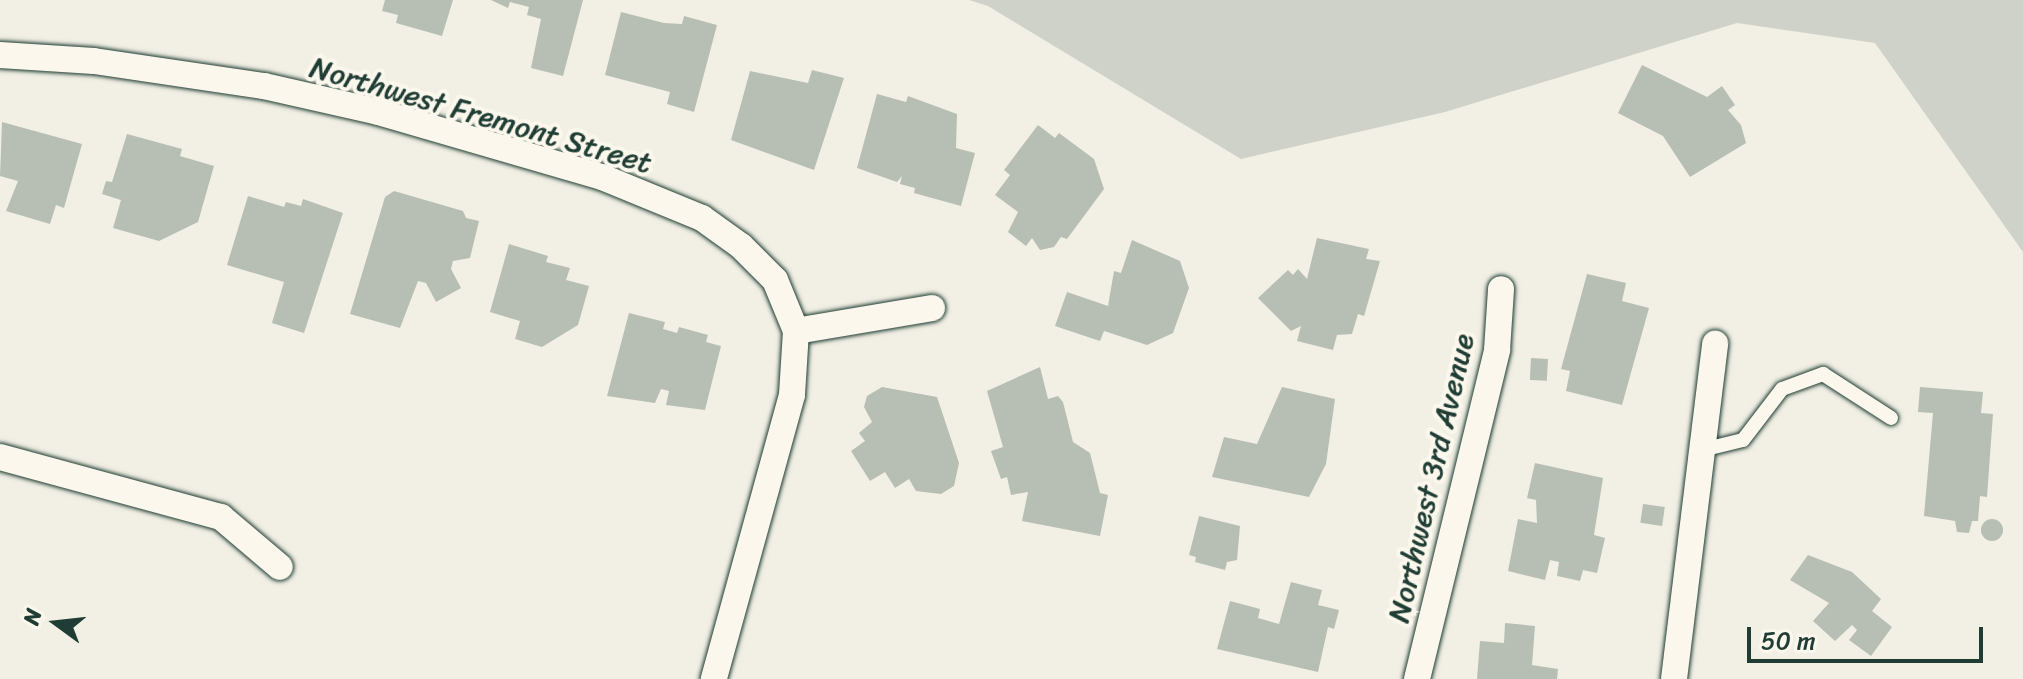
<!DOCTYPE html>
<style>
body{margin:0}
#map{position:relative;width:2023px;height:679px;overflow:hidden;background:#f2f0e5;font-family:Sriracha,sans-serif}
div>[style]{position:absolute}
.green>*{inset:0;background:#cfd2c8}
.building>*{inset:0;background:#b7beb3;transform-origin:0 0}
.round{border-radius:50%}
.roads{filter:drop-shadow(0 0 2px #1f3d34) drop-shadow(0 0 2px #1f3d34)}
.lane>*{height:14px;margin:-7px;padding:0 7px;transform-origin:7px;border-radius:7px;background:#fbf7ec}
.street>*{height:26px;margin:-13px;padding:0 13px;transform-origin:13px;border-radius:13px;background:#fbf7ec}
span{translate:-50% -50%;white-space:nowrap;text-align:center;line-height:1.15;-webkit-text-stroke:8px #fbf7ec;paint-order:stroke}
.street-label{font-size:30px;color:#1f3d34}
.north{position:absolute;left:16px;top:583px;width:80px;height:80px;-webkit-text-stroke:6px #fbf7ec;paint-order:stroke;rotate:285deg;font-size:22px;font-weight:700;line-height:32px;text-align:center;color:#1f3d34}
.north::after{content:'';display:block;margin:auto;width:28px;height:36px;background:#1f3d34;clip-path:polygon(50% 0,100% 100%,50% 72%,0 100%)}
.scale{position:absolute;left:1747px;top:627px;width:236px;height:36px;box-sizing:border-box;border:4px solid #1f3d34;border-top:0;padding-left:10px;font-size:24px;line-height:28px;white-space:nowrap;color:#1f3d34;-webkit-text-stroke:6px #fbf7ec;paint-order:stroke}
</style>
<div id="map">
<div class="green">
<i style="clip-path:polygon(969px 0,2023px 0,2023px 252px,1875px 43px,1737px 23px,1445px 112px,1241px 159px,988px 6px)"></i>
</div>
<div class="building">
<i style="clip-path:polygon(385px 0,453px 0,442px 36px,396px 23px,398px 15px,382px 11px)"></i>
<i style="clip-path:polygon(491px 0,583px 0,563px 76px,531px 68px,541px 19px,527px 15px,529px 7px,510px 2px,508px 8px)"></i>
<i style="clip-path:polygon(621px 12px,664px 23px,682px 24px,684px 16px,717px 25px,694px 112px,667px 104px,670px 92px,605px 75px)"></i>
<i style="clip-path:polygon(1642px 65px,1707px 97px,1722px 86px,1735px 105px,1728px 110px,1741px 125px,1746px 143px,1690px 177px,1663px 136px,1618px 113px)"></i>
<i style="clip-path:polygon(812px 70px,844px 78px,814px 170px,731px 140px,750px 71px,808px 83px)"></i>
<i style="clip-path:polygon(877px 94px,906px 102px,908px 96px,957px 114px,956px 148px,975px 153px,961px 206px,914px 193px,915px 188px,900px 184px,902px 176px,897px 182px,857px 168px)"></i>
<i style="clip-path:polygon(2px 122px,82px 144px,64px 208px,56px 205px,50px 224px,6px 211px,18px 181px,0 176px)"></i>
<i style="clip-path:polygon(1038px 125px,1055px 138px,1059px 133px,1094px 159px,1104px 189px,1067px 239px,1061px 237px,1054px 247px,1040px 250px,1032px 238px,1026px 246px,1008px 232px,1018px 212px,995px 195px,1010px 175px,1004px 170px)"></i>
<i style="clip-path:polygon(127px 134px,182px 149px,180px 156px,214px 166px,198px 222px,159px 241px,113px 228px,121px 200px,102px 194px,106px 181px,112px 182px)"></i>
<i style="clip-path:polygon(394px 191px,463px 211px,466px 218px,479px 221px,470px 258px,453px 261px,451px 269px,461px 288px,436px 302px,426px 283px,418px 281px,400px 328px,350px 314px,385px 197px)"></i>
<i style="clip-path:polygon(248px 196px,284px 207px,286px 202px,301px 206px,303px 199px,343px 213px,304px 333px,272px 323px,284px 282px,227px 265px)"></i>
<i style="clip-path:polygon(1317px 238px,1369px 249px,1366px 259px,1380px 261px,1364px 316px,1358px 314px,1352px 334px,1337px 335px,1333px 350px,1297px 341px,1301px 326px,1291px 331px,1258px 298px,1288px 270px,1293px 275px,1298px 269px,1307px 279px)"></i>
<i style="clip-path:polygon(1132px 240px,1180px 261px,1189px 288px,1173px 333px,1147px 345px,1104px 331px,1100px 341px,1055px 326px,1067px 292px,1108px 306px,1114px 271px,1121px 273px)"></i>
<i style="clip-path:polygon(509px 244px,548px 256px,546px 262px,570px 268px,566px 280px,589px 286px,578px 325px,542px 347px,515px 339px,520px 321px,490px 312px)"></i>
<i style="clip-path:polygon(1587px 274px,1626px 283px,1622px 301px,1649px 308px,1622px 405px,1566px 391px,1570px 371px,1561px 369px)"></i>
<i style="clip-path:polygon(629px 313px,665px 322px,663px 329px,677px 333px,679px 327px,708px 335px,706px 342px,721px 346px,705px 410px,666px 405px,669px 391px,661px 389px,655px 403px,607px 396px)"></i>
<i style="left:1531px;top:358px;width:17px;height:22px;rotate:3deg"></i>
<i style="clip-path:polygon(1040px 367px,1048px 399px,1058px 396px,1063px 402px,1073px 442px,1090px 453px,1100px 493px,1108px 495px,1100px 536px,1022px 521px,1028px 492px,1011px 495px,1007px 477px,1001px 479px,991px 451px,1003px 447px,987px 391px)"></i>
<i style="clip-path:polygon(882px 387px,937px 397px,959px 463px,954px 486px,941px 494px,916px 491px,909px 479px,895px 488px,885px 472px,870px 481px,851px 451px,865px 441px,859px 433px,872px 422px,864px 407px,867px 396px)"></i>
<i style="clip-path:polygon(1282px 387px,1335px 399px,1326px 464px,1309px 497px,1212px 477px,1224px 437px,1257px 444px)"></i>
<i style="clip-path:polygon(1920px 387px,1983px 392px,1981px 413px,1993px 414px,1987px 497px,1980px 496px,1978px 521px,1972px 521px,1969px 533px,1957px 532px,1955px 521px,1924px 516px,1933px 413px,1918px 412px)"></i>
<i style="clip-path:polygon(1535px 463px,1603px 478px,1594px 535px,1605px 538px,1597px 573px,1583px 570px,1580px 581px,1557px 576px,1559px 562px,1550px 560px,1545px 580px,1508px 571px,1518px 519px,1537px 523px,1536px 500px,1527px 498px)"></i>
<i style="left:1643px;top:504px;width:22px;height:19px;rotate:8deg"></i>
<i style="clip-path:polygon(1199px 516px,1240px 526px,1237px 560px,1227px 562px,1225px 570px,1195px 562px,1196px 557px,1189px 555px)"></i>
<i class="round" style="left:1981px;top:519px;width:22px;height:22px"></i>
<i style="clip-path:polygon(1808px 555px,1852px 572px,1881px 599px,1872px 611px,1892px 627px,1871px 656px,1849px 640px,1857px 630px,1852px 625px,1835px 641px,1813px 621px,1829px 603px,1790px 580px)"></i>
<i style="clip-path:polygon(1291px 582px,1322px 590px,1318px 605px,1339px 610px,1334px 629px,1328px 627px,1318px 672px,1217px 649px,1230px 601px,1260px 609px,1258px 618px,1279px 624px)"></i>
<i style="clip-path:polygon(1505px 623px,1535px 626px,1532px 665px,1558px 669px,1557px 679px,1477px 679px,1480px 641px,1504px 643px)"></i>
</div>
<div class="roads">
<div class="lane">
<i style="left:1702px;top:450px;width:42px;rotate:-13.7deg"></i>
<i style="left:1743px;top:440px;width:64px;rotate:-52.6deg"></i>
<i style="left:1782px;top:389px;width:44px;rotate:-20.1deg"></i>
<i style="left:1823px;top:374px;width:81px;rotate:32.9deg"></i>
</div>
<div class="street">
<i style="left:0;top:55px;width:94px;rotate:3.7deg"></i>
<i style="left:94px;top:61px;width:172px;rotate:8.4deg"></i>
<i style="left:264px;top:86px;width:117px;rotate:12.8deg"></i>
<i style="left:378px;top:112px;width:233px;rotate:16.2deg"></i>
<i style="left:602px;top:177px;width:108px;rotate:22.3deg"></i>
<i style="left:702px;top:218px;width:48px;rotate:35.7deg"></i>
<i style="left:741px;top:246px;width:48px;rotate:45deg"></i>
<i style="left:775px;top:280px;width:55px;rotate:67.6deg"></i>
<i style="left:796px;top:331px;width:64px;rotate:93.6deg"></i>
<i style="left:792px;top:395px;width:295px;rotate:105.4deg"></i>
<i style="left:796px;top:331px;width:138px;rotate:-9.6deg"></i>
<i style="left:0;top:457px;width:229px;rotate:15.2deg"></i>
<i style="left:221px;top:517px;width:77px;rotate:40.3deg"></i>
<i style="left:1417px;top:679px;width:339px;rotate:-76.3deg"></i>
<i style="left:1497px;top:350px;width:61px;rotate:-86.2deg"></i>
<i style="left:1674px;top:679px;width:338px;rotate:-83deg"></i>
</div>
</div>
<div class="street-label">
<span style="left:481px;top:115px;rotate:16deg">Northwest Fremont Street</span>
<span style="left:1431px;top:478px;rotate:-77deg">Northwest 3rd Avenue</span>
</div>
<div class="north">N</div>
<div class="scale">50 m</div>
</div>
